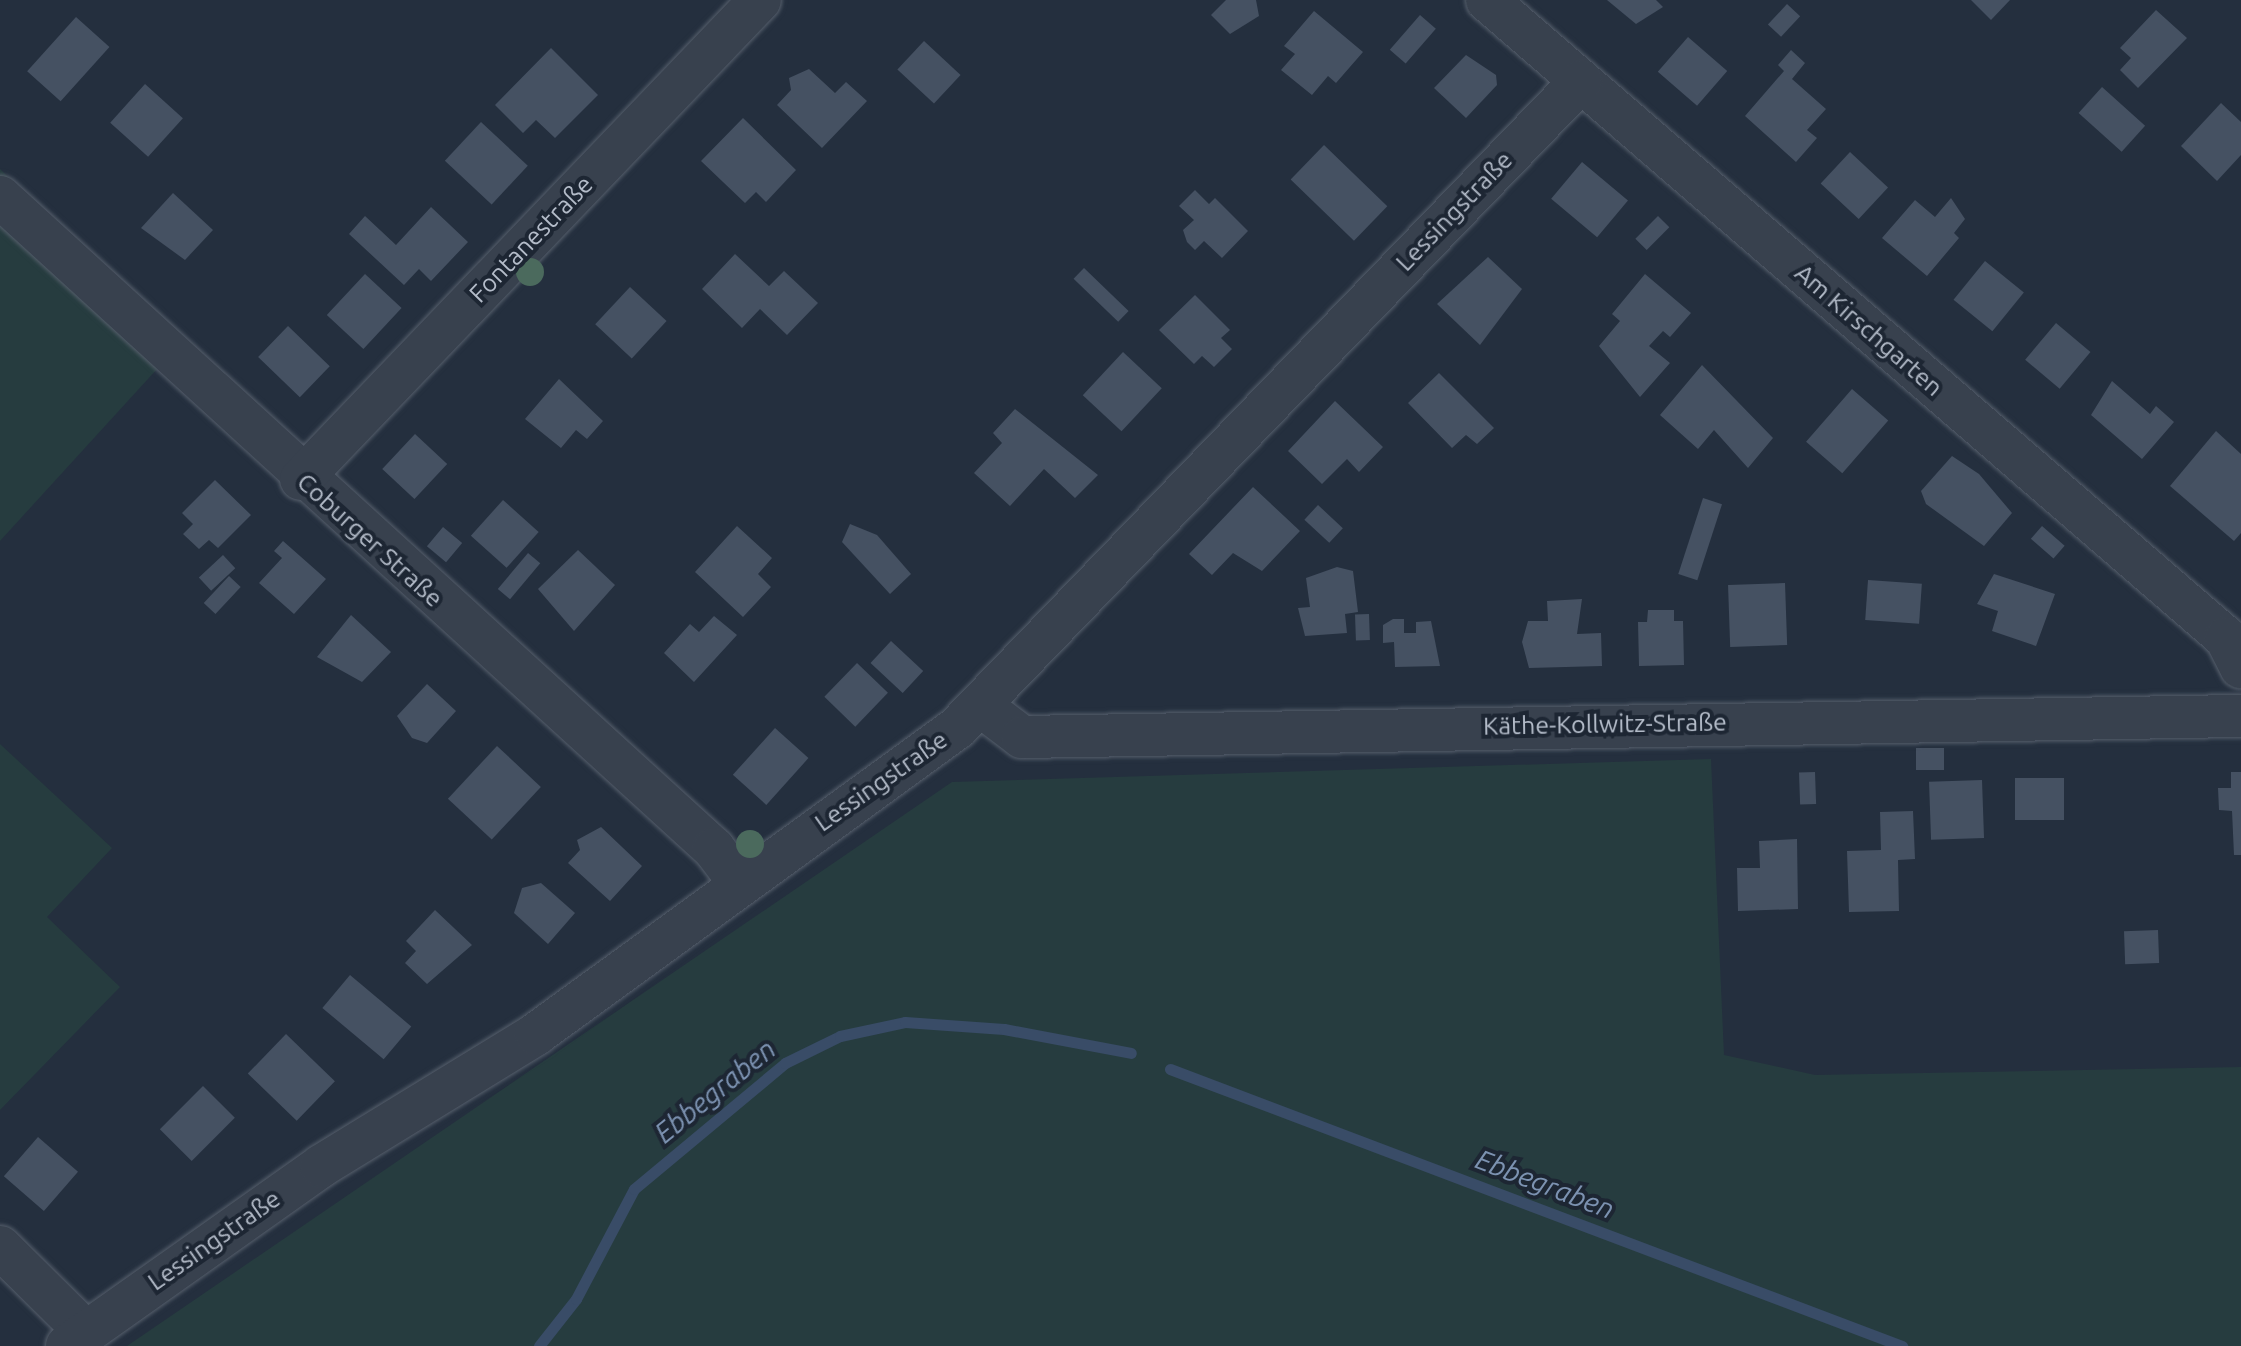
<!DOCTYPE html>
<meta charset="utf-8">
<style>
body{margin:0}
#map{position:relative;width:2241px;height:1346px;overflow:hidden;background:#242f3e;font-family:Ubuntu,sans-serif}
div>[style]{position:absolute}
.green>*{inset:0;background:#263c3f}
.stream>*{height:11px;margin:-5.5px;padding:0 5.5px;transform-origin:5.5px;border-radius:5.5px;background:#394c67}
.building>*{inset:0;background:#455162;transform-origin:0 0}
.roads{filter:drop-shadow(0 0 2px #565f6c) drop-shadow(0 0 2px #565f6c)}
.street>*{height:42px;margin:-21px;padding:0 21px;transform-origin:21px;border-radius:21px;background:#38414e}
.trees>*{width:28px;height:28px;margin:-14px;border-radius:50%;background:#4b6a5d}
span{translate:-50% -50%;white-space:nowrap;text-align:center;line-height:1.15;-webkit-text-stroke:8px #1d2633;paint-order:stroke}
.street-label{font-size:25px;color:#b4bcc9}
.water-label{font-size:28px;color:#7c92b1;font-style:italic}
</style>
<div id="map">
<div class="green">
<i style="clip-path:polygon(0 169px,179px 345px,0 541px)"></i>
<i style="clip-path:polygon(0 744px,112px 848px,47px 917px,120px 987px,0 1110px)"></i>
<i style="clip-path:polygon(1711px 759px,1724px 1055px,1815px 1075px,2241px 1067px,2241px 1346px,127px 1346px,952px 782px)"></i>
</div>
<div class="stream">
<i style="left:1170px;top:1069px;width:783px;rotate:20.73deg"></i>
<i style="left:539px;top:1346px;width:60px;rotate:-51.8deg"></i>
<i style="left:576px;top:1299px;width:124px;rotate:-62.2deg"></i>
<i style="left:634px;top:1189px;width:197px;rotate:-39.8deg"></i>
<i style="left:785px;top:1063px;width:61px;rotate:-26.1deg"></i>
<i style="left:840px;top:1036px;width:66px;rotate:-12.2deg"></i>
<i style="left:905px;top:1022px;width:99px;rotate:4deg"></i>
<i style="left:1004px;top:1029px;width:129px;rotate:10.7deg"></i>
</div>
<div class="building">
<i style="clip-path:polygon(1226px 0,1256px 0,1259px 16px,1230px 34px,1211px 15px)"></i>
<i style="clip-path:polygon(1607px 0,1656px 0,1663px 7px,1636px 24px)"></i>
<i style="clip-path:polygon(1971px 0,2010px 0,1991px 20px)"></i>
<i style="left:1787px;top:4px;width:18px;height:28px;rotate:43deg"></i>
<i style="clip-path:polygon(2156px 10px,2187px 38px,2138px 88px,2120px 70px,2131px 58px,2120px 48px)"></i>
<i style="clip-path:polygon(1314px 11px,1363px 52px,1336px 83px,1328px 76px,1312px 95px,1281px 70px,1295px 54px,1284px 46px)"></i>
<i style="left:1420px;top:15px;width:21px;height:46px;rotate:41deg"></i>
<i style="left:76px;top:17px;width:45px;height:73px;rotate:42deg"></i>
<i style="left:1688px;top:37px;width:52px;height:46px;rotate:41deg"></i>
<i style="left:924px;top:41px;width:50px;height:39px;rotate:43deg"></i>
<i style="clip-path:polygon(551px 48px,598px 95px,555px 138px,536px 120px,523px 133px,495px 105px)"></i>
<i style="clip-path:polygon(1791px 50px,1805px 63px,1792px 79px,1826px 109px,1807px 130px,1817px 138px,1796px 162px,1745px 116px,1784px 71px,1778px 65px)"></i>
<i style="clip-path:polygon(1466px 55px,1496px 75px,1497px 85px,1466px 118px,1434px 88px)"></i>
<i style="clip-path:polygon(809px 69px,835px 93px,846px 82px,867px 101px,822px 148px,777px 105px,791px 90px,789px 78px)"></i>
<i style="left:145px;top:84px;width:51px;height:52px;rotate:42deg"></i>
<i style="left:2102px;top:87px;width:58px;height:35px;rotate:42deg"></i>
<i style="clip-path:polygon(2221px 103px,2241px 122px,2241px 155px,2217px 181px,2181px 146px)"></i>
<i style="clip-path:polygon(743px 118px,796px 170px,766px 202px,756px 192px,745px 203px,701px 161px)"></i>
<i style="left:481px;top:122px;width:64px;height:53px;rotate:43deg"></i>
<i style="left:1324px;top:145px;width:88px;height:48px;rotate:44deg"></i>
<i style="left:1850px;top:152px;width:52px;height:43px;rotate:43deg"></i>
<i style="left:1582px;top:162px;width:60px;height:48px;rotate:40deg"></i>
<i style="clip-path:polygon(1195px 190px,1209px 204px,1215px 198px,1248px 231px,1222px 258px,1204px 241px,1195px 250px,1187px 242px,1183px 230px,1194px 220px,1179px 206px)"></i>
<i style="clip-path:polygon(173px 193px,213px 230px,185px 260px,141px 228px)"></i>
<i style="clip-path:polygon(1951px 198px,1965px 219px,1954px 233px,1959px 238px,1927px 276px,1882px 238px,1915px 200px,1935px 217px)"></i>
<i style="clip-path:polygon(431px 207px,468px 242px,431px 281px,419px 269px,404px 285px,349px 234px,365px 216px,396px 245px)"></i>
<i style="left:1658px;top:216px;width:16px;height:32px;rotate:45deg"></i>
<i style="clip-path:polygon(735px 254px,769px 286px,784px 271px,818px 303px,787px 335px,760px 309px,742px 328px,702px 289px)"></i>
<i style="clip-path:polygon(1488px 257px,1522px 289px,1480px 345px,1437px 304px)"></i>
<i style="left:1985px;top:261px;width:50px;height:50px;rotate:39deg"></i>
<i style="left:1084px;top:268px;width:62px;height:15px;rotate:44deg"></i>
<i style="left:365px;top:274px;width:50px;height:56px;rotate:43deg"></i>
<i style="clip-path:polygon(1645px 274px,1691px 313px,1670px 337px,1663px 331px,1649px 346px,1670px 363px,1640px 397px,1599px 346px,1620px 321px,1612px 314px)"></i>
<i style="left:630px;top:287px;width:50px;height:51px;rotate:43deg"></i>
<i style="clip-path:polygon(1195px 295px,1230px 330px,1221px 338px,1232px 349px,1214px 367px,1202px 356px,1194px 364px,1159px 330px)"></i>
<i style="left:2056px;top:323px;width:45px;height:48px;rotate:40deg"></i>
<i style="left:288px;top:326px;width:58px;height:43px;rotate:44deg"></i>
<i style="left:1123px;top:352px;width:53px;height:59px;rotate:43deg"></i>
<i style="clip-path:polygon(1702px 365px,1773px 438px,1748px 468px,1714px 430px,1698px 449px,1660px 415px)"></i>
<i style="clip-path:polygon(1439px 373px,1494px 428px,1477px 444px,1466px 435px,1452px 448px,1408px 403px)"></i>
<i style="clip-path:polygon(559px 379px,603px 421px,587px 439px,576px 430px,561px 448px,525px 419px)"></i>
<i style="clip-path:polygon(2112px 381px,2150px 414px,2156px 406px,2174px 422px,2142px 459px,2091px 415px)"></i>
<i style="left:1852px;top:389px;width:48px;height:70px;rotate:41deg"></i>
<i style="clip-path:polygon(1335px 401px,1383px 447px,1359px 472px,1347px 459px,1322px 484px,1288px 451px)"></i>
<i style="clip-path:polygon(1015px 409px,1098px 475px,1075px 498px,1044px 469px,1010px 506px,974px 473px,1002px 443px,993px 433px)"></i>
<i style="clip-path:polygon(2216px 431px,2241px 454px,2241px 533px,2234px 541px,2170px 486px)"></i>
<i style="left:415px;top:434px;width:44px;height:48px;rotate:43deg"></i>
<i style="clip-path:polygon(1952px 456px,1979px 474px,2012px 513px,1984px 546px,1926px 504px,1921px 491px)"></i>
<i style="clip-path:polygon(215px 480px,251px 515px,218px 548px,209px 540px,199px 549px,183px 534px,193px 524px,182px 513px)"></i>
<i style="clip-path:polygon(1253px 487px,1300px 531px,1262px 571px,1233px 553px,1212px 575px,1189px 554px)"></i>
<i style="left:1703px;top:498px;width:20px;height:80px;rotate:18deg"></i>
<i style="left:503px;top:500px;width:48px;height:48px;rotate:42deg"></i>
<i style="left:1318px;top:505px;width:34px;height:20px;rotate:43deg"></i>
<i style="clip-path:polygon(850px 524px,877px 535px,911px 574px,890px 594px,842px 542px)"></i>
<i style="clip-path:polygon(737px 526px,772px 558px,758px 574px,771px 587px,743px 617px,695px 572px)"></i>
<i style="left:2042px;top:526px;width:30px;height:17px;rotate:41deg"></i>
<i style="left:443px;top:527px;width:25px;height:25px;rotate:40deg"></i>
<i style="clip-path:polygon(283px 541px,326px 579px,294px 614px,259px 583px,282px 558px,274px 551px)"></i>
<i style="clip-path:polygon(578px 550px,615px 585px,574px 631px,538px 589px)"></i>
<i style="left:528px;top:553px;width:16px;height:47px;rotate:40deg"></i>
<i style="left:223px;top:555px;width:18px;height:33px;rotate:47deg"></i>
<i style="clip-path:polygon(1337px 567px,1353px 571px,1358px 612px,1345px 614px,1347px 633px,1305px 636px,1298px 608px,1310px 607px,1306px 578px)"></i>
<i style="clip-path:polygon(1994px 574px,2055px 594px,2036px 646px,1992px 631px,1998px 611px,1977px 604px)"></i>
<i style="left:229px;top:576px;width:16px;height:37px;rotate:43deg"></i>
<i style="left:1868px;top:580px;width:54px;height:40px;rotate:4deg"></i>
<i style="left:1785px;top:583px;width:62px;height:57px;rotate:88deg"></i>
<i style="clip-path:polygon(1582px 599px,1577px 634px,1601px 633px,1602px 666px,1529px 668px,1522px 642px,1528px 621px,1548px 621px,1547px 601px)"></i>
<i style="clip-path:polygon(1648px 610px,1674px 610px,1674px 621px,1683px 621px,1684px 665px,1639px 666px,1638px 622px,1647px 622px)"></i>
<i style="left:1369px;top:614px;width:26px;height:14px;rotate:88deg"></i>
<i style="clip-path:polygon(351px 615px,391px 652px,362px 682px,317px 657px)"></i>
<i style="clip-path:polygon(714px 616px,737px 635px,694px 682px,664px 653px,690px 624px,699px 632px)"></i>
<i style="clip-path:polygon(1393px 619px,1404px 619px,1404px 633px,1416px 633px,1416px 622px,1431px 621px,1440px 666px,1395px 667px,1394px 642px,1383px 643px,1383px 625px)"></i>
<i style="left:891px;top:641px;width:44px;height:30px;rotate:43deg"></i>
<i style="left:857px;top:663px;width:43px;height:47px;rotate:44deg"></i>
<i style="clip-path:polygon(427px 684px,456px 711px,427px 743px,412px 738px,397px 716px)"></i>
<i style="left:775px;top:728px;width:45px;height:63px;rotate:42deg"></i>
<i style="left:497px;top:746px;width:60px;height:72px;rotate:43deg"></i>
<i style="left:1944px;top:748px;width:22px;height:28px;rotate:90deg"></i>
<i style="left:1815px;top:772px;width:32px;height:16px;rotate:88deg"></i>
<i style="clip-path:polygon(2231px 772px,2241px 772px,2241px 855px,2234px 855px,2232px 811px,2219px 810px,2218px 788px,2231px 788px)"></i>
<i style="left:2064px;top:778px;width:42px;height:49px;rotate:90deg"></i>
<i style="left:1982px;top:780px;width:58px;height:53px;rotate:88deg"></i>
<i style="clip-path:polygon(1913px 811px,1915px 859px,1898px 860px,1899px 911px,1849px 912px,1847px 851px,1881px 850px,1880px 812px)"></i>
<i style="clip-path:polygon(601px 827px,642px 866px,610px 901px,568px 863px,580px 850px,577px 840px)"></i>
<i style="clip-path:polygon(1797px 839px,1798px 909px,1738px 911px,1737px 868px,1760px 868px,1759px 841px)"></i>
<i style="clip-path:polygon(541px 883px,575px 913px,548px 944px,514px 913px,522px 888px)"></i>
<i style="clip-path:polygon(435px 910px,472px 945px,427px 984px,405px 963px,416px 951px,406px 941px)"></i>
<i style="left:2158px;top:930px;width:33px;height:34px;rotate:88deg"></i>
<i style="left:350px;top:975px;width:80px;height:43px;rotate:40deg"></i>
<i style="left:286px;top:1034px;width:68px;height:55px;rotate:44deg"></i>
<i style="left:203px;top:1086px;width:45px;height:61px;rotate:45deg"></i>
<i style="left:38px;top:1137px;width:53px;height:52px;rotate:41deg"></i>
</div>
<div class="roads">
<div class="street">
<i style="left:1487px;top:0;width:976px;rotate:40.8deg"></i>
<i style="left:2226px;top:638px;width:33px;rotate:63deg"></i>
<i style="left:0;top:197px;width:967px;rotate:42.4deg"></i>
<i style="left:714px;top:849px;width:41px;rotate:52.9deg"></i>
<i style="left:301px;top:479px;width:663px;rotate:-46.22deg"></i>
<i style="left:981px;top:706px;width:51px;rotate:37.1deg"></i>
<i style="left:1022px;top:737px;width:1219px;rotate:-0.99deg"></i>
<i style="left:0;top:1247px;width:121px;rotate:44.7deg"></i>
<i style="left:67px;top:1346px;width:311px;rotate:-35.3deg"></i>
<i style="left:321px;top:1166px;width:252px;rotate:-31.5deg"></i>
<i style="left:536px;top:1034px;width:520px;rotate:-36.01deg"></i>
<i style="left:957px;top:728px;width:899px;rotate:-46.04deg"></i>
</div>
</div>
<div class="trees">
<i style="left:530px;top:272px"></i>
<i style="left:750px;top:844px"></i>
</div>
<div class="street-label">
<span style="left:1454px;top:211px;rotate:-46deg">Lessingstraße</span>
<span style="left:531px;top:239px;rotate:-46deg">Fontanestraße</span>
<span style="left:1869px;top:330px;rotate:41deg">Am Kirschgarten</span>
<span style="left:370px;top:540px;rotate:42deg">Coburger Straße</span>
<span style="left:1605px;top:724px;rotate:-1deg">Käthe-Kollwitz-Straße</span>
<span style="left:881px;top:781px;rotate:-35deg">Lessingstraße</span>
<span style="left:214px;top:1240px;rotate:-35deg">Lessingstraße</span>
</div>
<div class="water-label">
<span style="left:715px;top:1091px;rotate:-39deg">Ebbegraben</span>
<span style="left:1545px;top:1184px;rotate:21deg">Ebbegraben</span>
</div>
</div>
